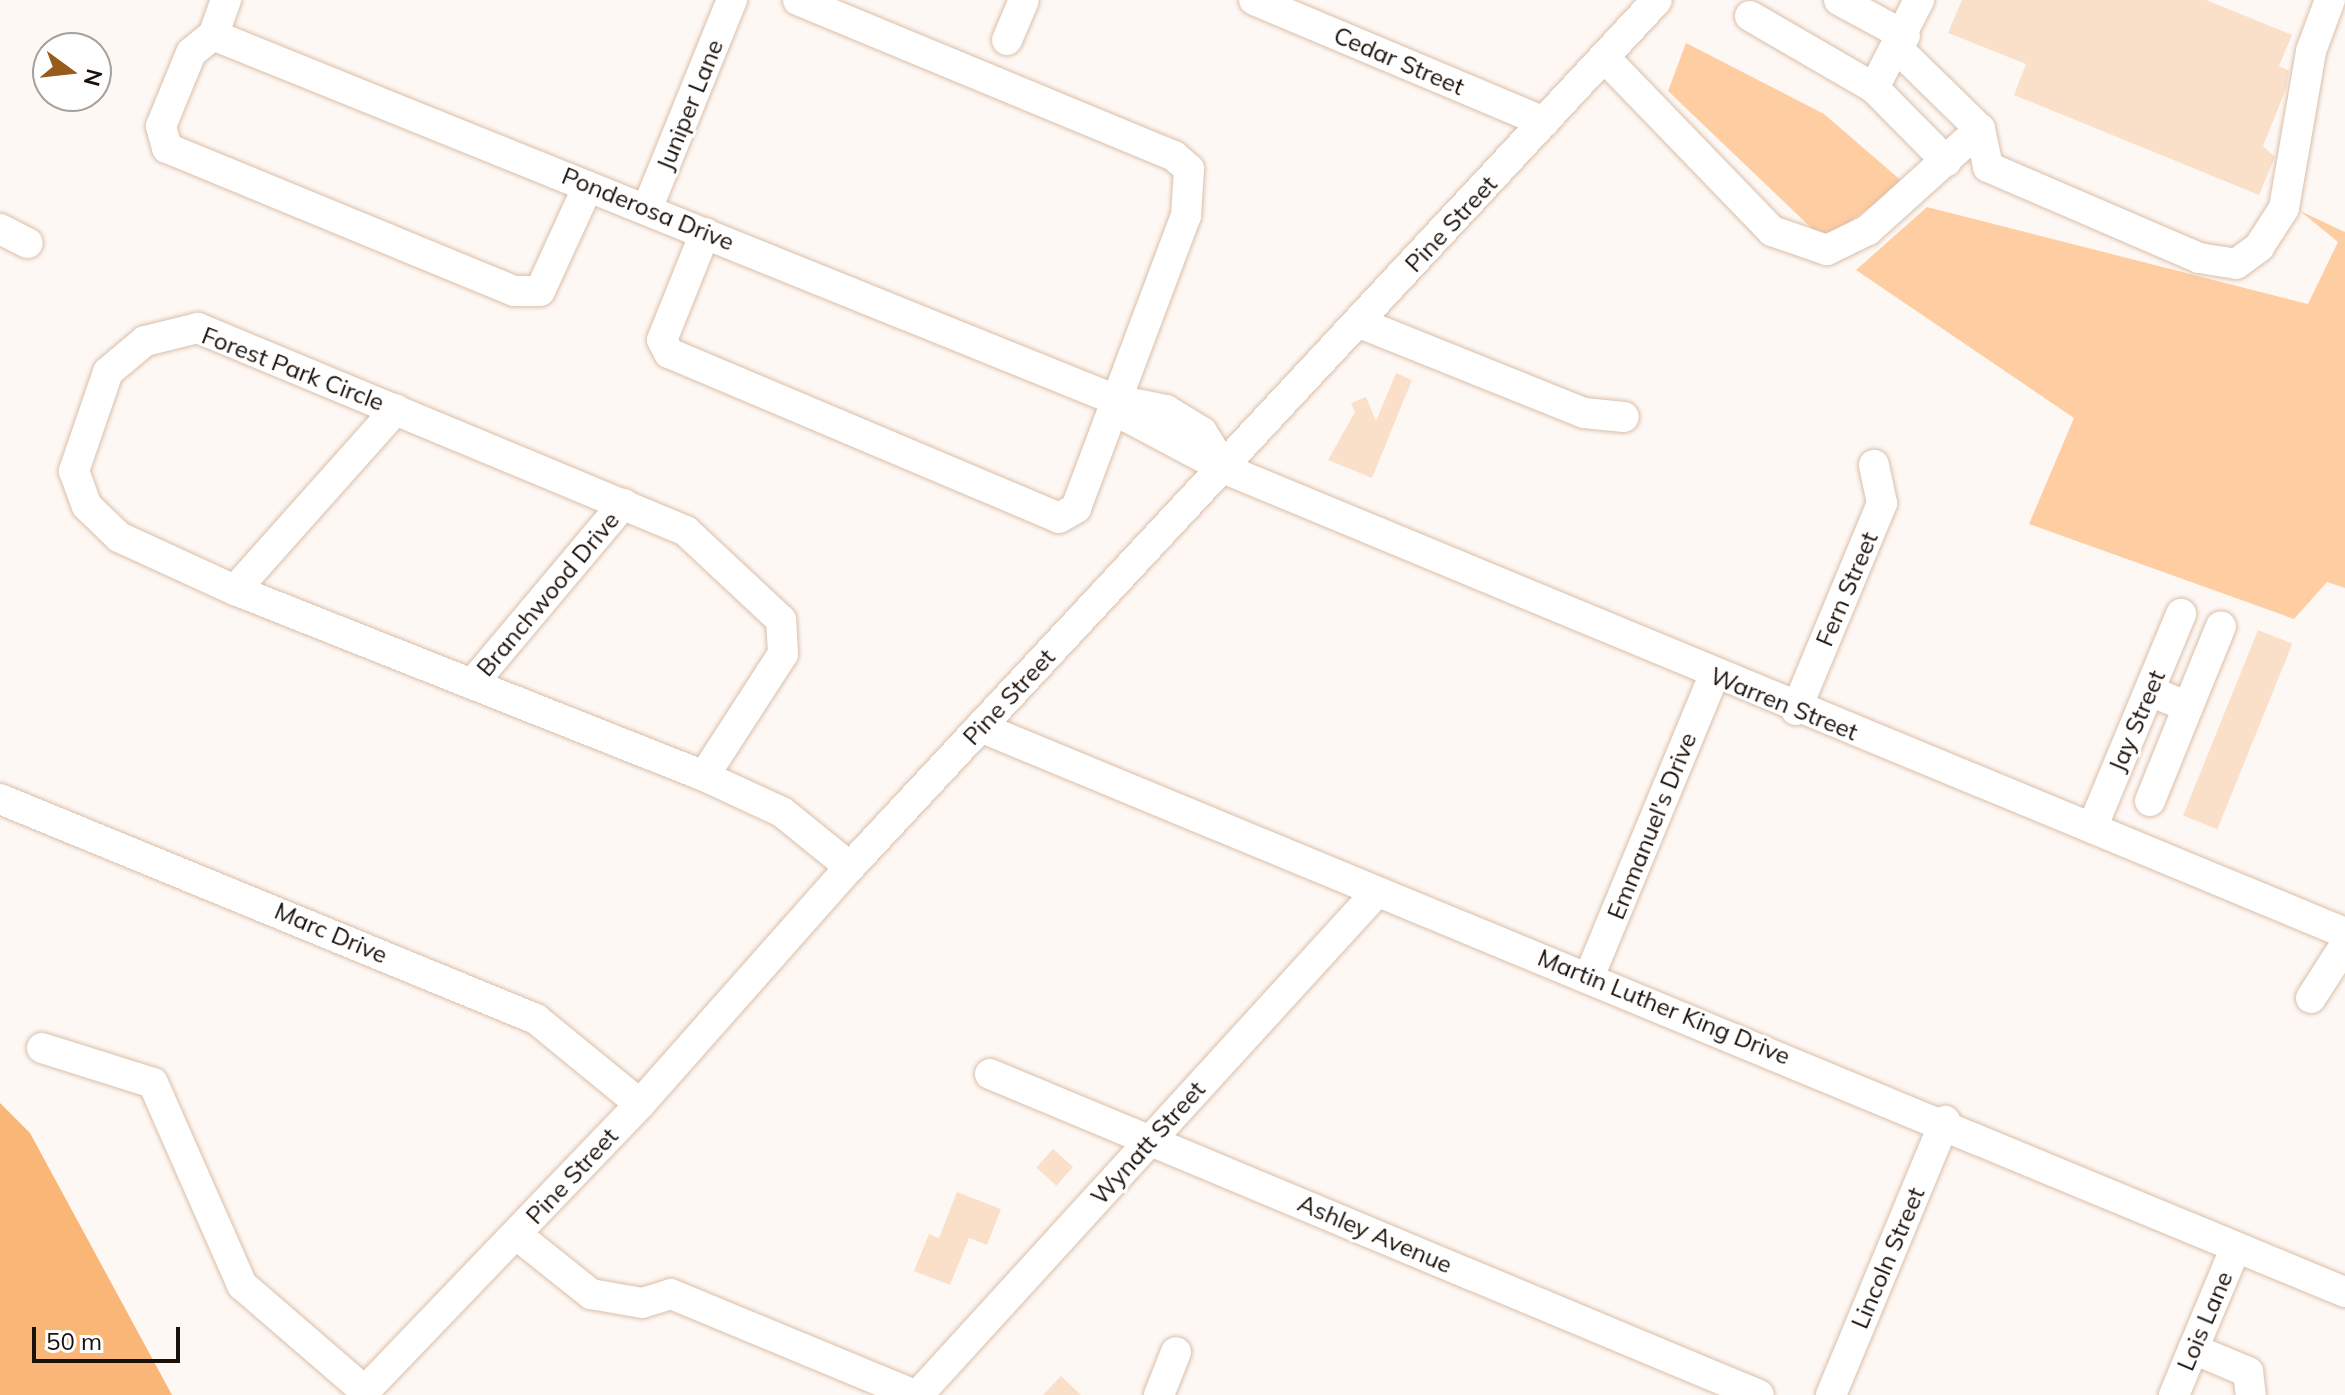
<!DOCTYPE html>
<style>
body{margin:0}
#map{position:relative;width:2345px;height:1395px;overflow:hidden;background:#fef8f4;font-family:Mulish,sans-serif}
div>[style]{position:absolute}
.green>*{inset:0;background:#ffcda2}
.forest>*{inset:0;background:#fab677}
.building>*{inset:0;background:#fadfc9;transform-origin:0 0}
.roads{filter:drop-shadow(0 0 2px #d9bfa9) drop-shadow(0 0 2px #d9bfa9)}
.minor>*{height:30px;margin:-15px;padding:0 15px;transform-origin:15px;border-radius:15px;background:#fff}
span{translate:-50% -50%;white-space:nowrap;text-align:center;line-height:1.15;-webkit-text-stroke:6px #fff;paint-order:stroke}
.street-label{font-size:24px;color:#1a120a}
.north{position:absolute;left:32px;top:32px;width:80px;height:80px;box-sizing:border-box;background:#fff;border:2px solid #a3a09d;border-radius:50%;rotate:105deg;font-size:22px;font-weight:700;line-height:32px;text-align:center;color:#1a120a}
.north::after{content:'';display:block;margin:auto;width:28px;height:36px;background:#975b1c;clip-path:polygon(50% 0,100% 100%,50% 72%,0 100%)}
.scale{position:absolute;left:32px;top:1327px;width:148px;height:36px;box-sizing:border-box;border:4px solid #1a120a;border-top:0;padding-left:10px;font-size:24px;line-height:28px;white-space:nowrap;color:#1a120a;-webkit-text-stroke:6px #fff;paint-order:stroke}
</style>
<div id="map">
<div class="green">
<i style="clip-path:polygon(1686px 43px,1824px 114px,1904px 183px,1824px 240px,1668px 91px)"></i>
<i style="clip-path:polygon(1927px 207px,2308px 304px,2338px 242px,2300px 211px,2345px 232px,2345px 588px,2327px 582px,2294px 619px,2029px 524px,2074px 418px,1856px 270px)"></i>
</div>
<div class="forest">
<i style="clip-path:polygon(0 1103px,30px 1133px,172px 1395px,0 1395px)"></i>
</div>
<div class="building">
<i style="clip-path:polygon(1962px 0,2206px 0,2292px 35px,2279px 66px,2289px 71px,2286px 89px,2263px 146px,2275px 157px,2259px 195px,2014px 95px,2026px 64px,1948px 33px)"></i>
<i style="clip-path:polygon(1396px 373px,1412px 380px,1372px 478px,1328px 460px,1355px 412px,1351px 403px,1366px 397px,1376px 421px)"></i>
<i style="left:2258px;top:630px;width:37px;height:200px;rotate:22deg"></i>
<i style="left:1053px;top:1149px;width:27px;height:25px;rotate:42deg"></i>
<i style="clip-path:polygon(957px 1192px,1001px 1209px,987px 1245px,969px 1238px,950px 1285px,914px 1271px,929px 1234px,939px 1238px)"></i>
<i style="clip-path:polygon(1061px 1376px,1081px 1395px,1043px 1395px)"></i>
</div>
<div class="roads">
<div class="minor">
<i style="left:226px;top:0;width:37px;rotate:110deg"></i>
<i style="left:213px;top:35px;width:974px;rotate:22.01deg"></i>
<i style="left:1116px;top:400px;width:51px;rotate:11.3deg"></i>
<i style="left:1166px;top:410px;width:42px;rotate:31.4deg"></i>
<i style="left:1202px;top:432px;width:44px;rotate:58.1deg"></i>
<i style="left:1225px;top:469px;width:109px;rotate:-152deg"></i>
<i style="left:1129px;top:418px;width:22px;rotate:-126deg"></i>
<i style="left:1254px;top:0;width:315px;rotate:22.8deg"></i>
<i style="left:1839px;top:0;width:75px;rotate:28.6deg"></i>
<i style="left:1750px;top:16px;width:143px;rotate:30.1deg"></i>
<i style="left:1874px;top:88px;width:99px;rotate:-62.9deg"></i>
<i style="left:213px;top:35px;width:28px;rotate:141deg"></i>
<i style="left:191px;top:53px;width:79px;rotate:112.3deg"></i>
<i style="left:161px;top:126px;width:23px;rotate:75deg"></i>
<i style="left:167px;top:148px;width:375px;rotate:22.4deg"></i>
<i style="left:514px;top:291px;width:26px"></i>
<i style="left:540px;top:291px;width:115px;rotate:-65.4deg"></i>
<i style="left:1007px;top:40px;width:43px;rotate:-67deg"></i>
<i style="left:1899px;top:50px;width:113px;rotate:44.3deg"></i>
<i style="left:1980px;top:129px;width:39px;rotate:78deg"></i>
<i style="left:1988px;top:167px;width:230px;rotate:23.3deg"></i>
<i style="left:2199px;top:258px;width:37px;rotate:9deg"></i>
<i style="left:2236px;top:264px;width:29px;rotate:-36deg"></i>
<i style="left:2259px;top:247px;width:46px;rotate:-57.3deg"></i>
<i style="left:2284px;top:208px;width:159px;rotate:-80.2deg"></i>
<i style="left:2311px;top:51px;width:54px;rotate:-69.6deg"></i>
<i style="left:1604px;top:57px;width:242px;rotate:46deg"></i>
<i style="left:1772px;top:231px;width:58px;rotate:19.1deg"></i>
<i style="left:1827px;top:250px;width:46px;rotate:-26deg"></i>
<i style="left:1868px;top:230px;width:151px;rotate:-42deg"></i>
<i style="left:1874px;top:88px;width:103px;rotate:45.4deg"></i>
<i style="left:647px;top:209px;width:226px;rotate:-67.9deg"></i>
<i style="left:0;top:229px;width:31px;rotate:27deg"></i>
<i style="left:705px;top:233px;width:115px;rotate:111.9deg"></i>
<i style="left:662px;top:340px;width:15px;rotate:62deg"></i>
<i style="left:669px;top:353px;width:423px;rotate:22.9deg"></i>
<i style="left:1059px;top:518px;width:20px;rotate:-30deg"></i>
<i style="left:1076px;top:508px;width:312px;rotate:-69.4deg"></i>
<i style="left:1186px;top:216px;width:47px;rotate:-86.3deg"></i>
<i style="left:1189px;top:169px;width:20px;rotate:-139deg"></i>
<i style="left:1174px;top:156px;width:407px;rotate:-157.5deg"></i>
<i style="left:1360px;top:323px;width:241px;rotate:21.9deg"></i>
<i style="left:1584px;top:413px;width:40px;rotate:5.7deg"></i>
<i style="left:1225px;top:469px;width:1212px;rotate:22.5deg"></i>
<i style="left:235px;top:590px;width:242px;rotate:-48.3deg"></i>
<i style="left:473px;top:683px;width:234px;rotate:-50deg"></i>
<i style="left:2150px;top:691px;width:41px;rotate:22.8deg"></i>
<i style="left:2188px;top:707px;width:87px;rotate:-67.8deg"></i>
<i style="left:1796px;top:710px;width:224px;rotate:-67.4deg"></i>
<i style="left:1882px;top:503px;width:39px;rotate:-102deg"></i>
<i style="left:980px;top:727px;width:1477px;rotate:22.49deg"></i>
<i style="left:704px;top:776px;width:145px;rotate:-57.1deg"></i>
<i style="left:783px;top:654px;width:34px;rotate:-93deg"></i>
<i style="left:781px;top:620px;width:130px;rotate:-136.9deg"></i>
<i style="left:686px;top:531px;width:529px;rotate:-157.41deg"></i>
<i style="left:198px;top:328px;width:55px;rotate:166.2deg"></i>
<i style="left:145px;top:341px;width:48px;rotate:140deg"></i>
<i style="left:108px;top:372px;width:105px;rotate:109deg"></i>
<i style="left:74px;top:471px;width:37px;rotate:70deg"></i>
<i style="left:87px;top:506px;width:45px;rotate:44.1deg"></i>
<i style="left:119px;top:537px;width:128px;rotate:24.6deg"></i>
<i style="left:235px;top:590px;width:505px;rotate:21.63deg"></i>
<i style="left:704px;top:776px;width:86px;rotate:24.8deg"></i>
<i style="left:782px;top:812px;width:87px;rotate:39deg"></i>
<i style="left:0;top:799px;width:579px;rotate:22.32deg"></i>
<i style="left:536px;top:1019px;width:134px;rotate:39.3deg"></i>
<i style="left:2150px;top:801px;width:101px;rotate:-68deg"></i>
<i style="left:2092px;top:828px;width:232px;rotate:-67.4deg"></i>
<i style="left:1589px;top:977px;width:327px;rotate:-67.5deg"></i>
<i style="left:2311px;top:998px;width:63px;rotate:-57.3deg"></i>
<i style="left:42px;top:1048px;width:116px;rotate:17.5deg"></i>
<i style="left:153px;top:1083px;width:221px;rotate:66.2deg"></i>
<i style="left:242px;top:1285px;width:162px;rotate:40.8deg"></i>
<i style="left:990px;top:1074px;width:833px;rotate:22.66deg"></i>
<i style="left:517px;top:1235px;width:95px;rotate:38.6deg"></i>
<i style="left:591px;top:1294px;width:52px;rotate:10deg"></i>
<i style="left:642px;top:1303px;width:30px;rotate:-17deg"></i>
<i style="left:671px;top:1294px;width:264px;rotate:22.5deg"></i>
<i style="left:2193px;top:1349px;width:60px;rotate:22.7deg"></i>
<i style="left:2248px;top:1372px;width:23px;rotate:83deg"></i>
<i style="left:361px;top:1395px;width:403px;rotate:-46.2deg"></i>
<i style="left:640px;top:1104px;width:317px;rotate:-48.5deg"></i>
<i style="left:850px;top:867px;width:1184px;rotate:-47.05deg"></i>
<i style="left:918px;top:1395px;width:681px;rotate:-47.62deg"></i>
<i style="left:1159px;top:1395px;width:46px;rotate:-68.4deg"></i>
<i style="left:1831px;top:1395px;width:297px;rotate:-67.4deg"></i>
<i style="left:2174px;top:1395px;width:160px;rotate:-67.3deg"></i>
</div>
</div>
<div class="street-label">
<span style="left:1399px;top:61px;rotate:23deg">Cedar Street</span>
<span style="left:690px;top:105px;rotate:-68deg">Juniper Lane</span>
<span style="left:648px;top:209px;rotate:22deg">Ponderosa Drive</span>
<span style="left:1451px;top:224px;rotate:-47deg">Pine Street</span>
<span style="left:293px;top:369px;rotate:21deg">Forest Park Circle</span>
<span style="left:1847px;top:589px;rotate:-67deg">Fern Street</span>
<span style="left:548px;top:594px;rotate:-50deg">Branchwood Drive</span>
<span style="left:1009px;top:697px;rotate:-47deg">Pine Street</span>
<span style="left:1784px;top:704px;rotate:22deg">Warren Street</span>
<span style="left:2137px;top:721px;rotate:-67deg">Jay Street</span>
<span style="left:1652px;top:826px;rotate:-68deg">Emmanuel's Drive</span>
<span style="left:331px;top:933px;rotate:23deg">Marc Drive</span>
<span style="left:1664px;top:1007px;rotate:22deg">Martin Luther King Drive</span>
<span style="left:1148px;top:1143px;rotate:-48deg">Wynatt Street</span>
<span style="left:572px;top:1176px;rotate:-47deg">Pine Street</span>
<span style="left:1375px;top:1234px;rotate:23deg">Ashley Avenue</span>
<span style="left:1888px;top:1258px;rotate:-67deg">Lincoln Street</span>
<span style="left:2205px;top:1321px;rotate:-67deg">Lois Lane</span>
</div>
<div class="north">N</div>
<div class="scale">50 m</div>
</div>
